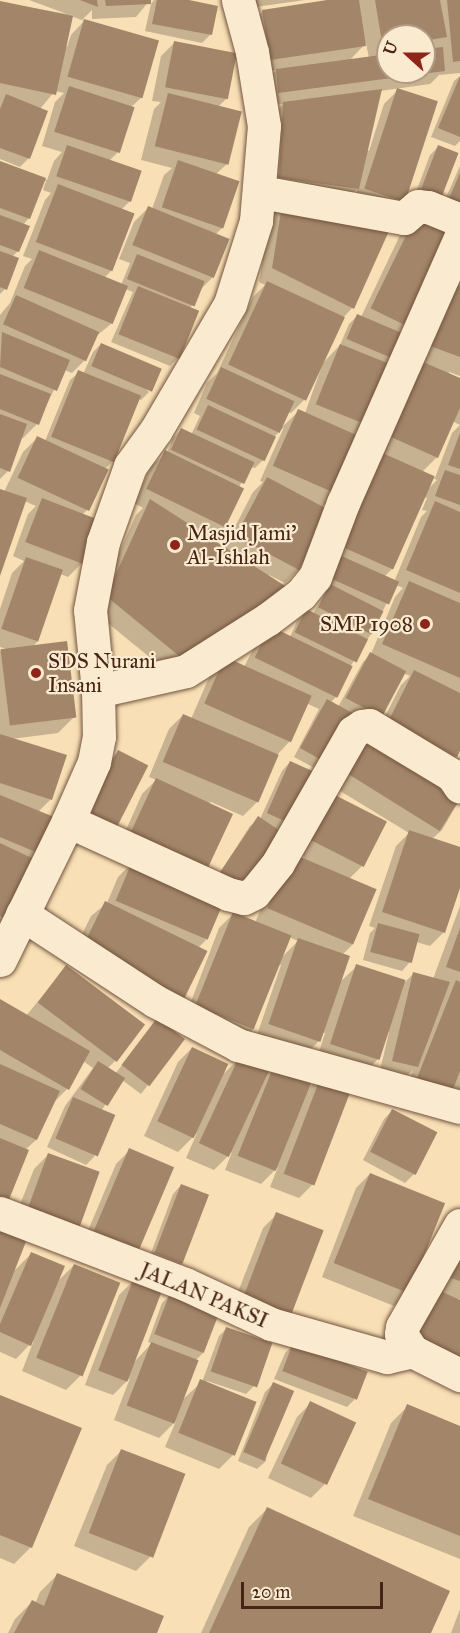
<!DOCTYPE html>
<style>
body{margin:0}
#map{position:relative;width:460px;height:1633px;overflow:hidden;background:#f8dfb5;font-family:"IM FELL Great Primer",serif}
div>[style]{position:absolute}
.shadow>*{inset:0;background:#0003}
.building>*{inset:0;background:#a38669;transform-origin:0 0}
.roads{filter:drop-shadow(0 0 2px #72543e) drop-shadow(0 0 2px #72543e)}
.street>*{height:33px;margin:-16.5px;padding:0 16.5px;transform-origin:16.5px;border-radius:16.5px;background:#faeacf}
.dots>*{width:16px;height:16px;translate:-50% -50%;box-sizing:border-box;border:3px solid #faeacf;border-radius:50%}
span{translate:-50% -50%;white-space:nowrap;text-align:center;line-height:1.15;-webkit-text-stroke:4.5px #faeacf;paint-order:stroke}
.poi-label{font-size:21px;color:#462517}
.left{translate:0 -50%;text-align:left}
.right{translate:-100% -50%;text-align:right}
.street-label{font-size:21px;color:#462517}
.north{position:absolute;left:376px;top:24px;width:60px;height:60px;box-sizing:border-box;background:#faeacf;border:2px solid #b29b85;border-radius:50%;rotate:291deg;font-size:16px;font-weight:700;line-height:24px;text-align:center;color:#462517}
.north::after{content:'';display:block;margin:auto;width:21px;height:27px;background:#8f2418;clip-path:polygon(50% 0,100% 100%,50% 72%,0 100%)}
.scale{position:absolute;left:241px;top:1582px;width:142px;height:27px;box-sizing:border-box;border:3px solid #462517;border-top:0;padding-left:8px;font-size:18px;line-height:21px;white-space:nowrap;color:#462517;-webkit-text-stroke:4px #faeacf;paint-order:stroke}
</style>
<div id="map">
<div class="shadow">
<i style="clip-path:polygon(evenodd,29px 0,150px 0,136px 17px,92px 19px,92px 10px,82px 20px,157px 41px,141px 98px,131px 107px,119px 151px,109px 161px,129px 202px,121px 210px,112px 270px,104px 278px,121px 285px,130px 263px,119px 259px,134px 222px,148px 208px,152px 209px,164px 175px,172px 168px,141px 160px,154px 109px,161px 102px,152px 101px,161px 56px,175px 42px,227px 98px,218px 107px,227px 164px,216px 174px,223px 227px,215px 235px,213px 277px,199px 291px,190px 309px,178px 358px,170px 366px,111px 342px,133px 292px,125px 289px,111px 324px,95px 337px,86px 359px,72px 373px,64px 370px,37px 424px,23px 438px,21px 437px,8px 471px,0 479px,0 315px,10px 303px,25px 266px,32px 259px,23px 256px,45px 200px,51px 193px,43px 190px,46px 181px,44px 180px,29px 218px,23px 225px,18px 251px,12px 257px,5px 289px,0 294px,0 163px,47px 180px,54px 161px,62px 152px,42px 146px,55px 102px,64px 93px,55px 91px,40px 109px,46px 112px,28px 159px,20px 167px,0 159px,0 2px,67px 14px,29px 0,71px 16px,84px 21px,71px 35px,67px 47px,65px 46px,71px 16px)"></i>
<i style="clip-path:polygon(154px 0,182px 0,216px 7px,210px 35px,202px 43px,145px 31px,151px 4px)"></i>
<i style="clip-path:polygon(241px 0,305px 0,242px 9px)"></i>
<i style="clip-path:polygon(evenodd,337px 0,460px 0,460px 73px,439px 75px,430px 84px,380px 91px,367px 150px,369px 151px,384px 104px,398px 90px,406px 200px,353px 203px,357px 189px,344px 203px,266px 192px,269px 117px,283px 104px,265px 106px,263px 84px,276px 70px,256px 74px,249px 25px,263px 11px,337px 0,388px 36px,424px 36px,424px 72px,388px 72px,388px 36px,337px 0,366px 43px,369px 58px,349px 61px,366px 43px)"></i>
<i style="clip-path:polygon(460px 76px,460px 141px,455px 146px,431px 137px,454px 81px)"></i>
<i style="clip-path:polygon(438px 147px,457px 154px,410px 208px,430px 155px)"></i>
<i style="clip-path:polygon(460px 166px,460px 220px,440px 211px)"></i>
<i style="clip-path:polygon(evenodd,284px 201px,391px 223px,352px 308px,343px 318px,305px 399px,291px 413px,288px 412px,280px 429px,299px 411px,305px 413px,323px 363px,340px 345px,349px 324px,357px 316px,361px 317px,403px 229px,456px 234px,336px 493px,322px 507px,299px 569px,285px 583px,269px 575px,169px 673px,93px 611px,136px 515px,143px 508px,134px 503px,151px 466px,167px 453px,173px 438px,181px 430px,191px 435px,200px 416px,194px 413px,207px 383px,217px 373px,253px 297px,265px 285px,259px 282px,270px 215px,284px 201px,284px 427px,260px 481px,263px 482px,253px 492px,224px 548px,211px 540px,225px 527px,239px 487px,251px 467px,255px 468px,263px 460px,273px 438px,284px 427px)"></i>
<i style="clip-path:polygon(evenodd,460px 275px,460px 376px,449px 372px,448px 374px,460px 380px,460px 425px,452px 421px,437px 457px,422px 472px,435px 478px,452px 433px,460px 425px,460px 747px,456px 756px,442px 770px,375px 736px,401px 685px,410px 676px,403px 673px,320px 771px,294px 757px,319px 709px,306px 703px,290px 741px,277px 755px,257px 802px,243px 816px,211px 802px,118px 848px,142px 794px,156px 780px,149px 777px,169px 729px,183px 715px,191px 719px,211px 673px,225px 659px,244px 667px,257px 642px,290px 637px,298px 619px,307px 611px,313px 614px,327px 589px,319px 586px,460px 275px,433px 478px,437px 480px,428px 489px,433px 478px,460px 275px,424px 497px,427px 498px,422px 510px,427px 511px,421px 517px,394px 582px,384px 577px,393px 568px,424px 497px,460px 275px,396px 585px,403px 588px,395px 597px,371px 654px,363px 662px,338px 707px,330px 703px,336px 697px,350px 667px,371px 634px,396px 585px)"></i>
<i style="clip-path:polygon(101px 344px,149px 392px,141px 400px,138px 399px,112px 462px,105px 469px,87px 510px,82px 515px,82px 563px,68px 577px,60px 574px,38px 641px,32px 647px,75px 716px,58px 733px,11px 739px,51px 799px,38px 812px,37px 852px,31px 859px,0 929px,0 651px,9px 650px,0 647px,0 609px,12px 573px,24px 561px,13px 556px,28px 514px,36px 506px,24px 501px,0 572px,0 490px,4px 492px,23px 452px,37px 438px,45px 441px,70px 380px,79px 372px,83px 374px,93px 352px)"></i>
<i style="clip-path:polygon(118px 752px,146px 766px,80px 827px,110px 760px)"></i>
<i style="clip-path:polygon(350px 755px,460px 799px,442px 830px,432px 839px,460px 849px,460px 884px,444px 932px,430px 946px,416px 942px,410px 962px,402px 971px,363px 960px,370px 933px,375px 928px,369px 926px,396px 846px,409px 833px,332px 786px)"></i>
<i style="clip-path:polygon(290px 762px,290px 823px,214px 882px,250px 826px,260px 819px,282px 771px)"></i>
<i style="clip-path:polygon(evenodd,316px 808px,362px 866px,349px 879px,353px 944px,342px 955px,339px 983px,357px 966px,405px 982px,414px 973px,433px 979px,460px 906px,460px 1093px,404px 1092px,413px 1070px,403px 1080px,379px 1075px,389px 1032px,387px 1031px,377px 1060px,363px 1074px,317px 1058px,325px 1033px,322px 1032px,319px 1041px,305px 1055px,256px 1038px,281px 965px,278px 964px,254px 1028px,240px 1042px,184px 1020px,219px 928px,233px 914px,255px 923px,277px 868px,303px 859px,304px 857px,293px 851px,316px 808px,289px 937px,298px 941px,281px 958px,289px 937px)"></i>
<i style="clip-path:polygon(132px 863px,206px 940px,198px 948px,68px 963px,91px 916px,107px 903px,118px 877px)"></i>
<i style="clip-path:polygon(66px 967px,115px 1061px,107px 1069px,115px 1074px,157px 1020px,183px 1039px,141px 1094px,122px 1080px,101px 1111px,94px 1157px,86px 1165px,47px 1147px,65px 1106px,93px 1068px,83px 1061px,67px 1089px,53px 1103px,36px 1140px,25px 1150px,0 1211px,0 1001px,26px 1016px)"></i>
<i style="clip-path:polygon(192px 1048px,221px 1076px,239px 1059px,268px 1072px,276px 1064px,308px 1088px,323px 1072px,313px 1184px,299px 1198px,270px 1187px,278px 1167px,261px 1184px,225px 1170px,232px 1152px,214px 1170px,186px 1158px,197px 1133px,178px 1152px,144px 1136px,178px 1062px)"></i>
<i style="clip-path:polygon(392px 1111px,435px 1133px,414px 1174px,405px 1183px,363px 1160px,384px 1119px)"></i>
<i style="clip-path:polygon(130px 1150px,125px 1263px,82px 1245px,116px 1164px)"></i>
<i style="clip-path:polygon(48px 1155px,60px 1249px,10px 1230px,34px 1169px)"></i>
<i style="clip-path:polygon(370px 1174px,408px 1292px,394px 1306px,322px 1277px,356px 1188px)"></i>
<i style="clip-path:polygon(181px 1185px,182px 1264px,174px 1272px,148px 1261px,173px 1194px)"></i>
<i style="clip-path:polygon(277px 1214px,275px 1332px,229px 1315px,263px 1228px)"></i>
<i style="clip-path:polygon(0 1230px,12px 1273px,31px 1254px,56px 1283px,74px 1265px,80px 1376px,66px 1390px,22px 1371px,34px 1340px,16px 1359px,0 1352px)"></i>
<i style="clip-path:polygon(460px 1230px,460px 1299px,457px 1300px,460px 1301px,400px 1350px)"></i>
<i style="clip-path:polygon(133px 1281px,135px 1361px,152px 1343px,148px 1342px,162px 1303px,170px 1295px,204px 1352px,196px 1360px,183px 1399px,202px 1382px,219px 1336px,227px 1328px,254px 1386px,246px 1394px,207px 1381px,233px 1455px,219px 1469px,165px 1447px,176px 1421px,159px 1438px,114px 1420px,130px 1378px,113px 1395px,85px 1385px,119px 1295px)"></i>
<i style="clip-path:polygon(293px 1345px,355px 1399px,347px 1407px,274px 1379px,285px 1353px)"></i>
<i style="clip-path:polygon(273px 1384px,266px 1461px,257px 1469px,238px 1461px,265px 1392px)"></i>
<i style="clip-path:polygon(0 1396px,31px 1547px,14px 1564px,0 1558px)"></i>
<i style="clip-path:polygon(311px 1403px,354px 1423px,325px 1484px,311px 1498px,268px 1478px,297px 1417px)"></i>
<i style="clip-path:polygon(408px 1406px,460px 1428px,460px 1559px,353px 1516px,391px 1423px)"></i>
<i style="clip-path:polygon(121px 1451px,150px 1557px,136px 1571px,74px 1546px,107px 1465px)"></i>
<i style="clip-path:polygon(267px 1509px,429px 1633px,201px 1633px,249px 1527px)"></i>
<i style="clip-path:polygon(57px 1575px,155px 1633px,8px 1633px,15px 1619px,32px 1602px,35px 1604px,40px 1592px)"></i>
<i style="clip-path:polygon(460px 1609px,460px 1633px,451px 1633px)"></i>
</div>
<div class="building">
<i style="clip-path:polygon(80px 0,97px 0,98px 7px)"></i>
<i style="clip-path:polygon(105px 0,151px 0,151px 4px,106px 6px)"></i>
<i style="clip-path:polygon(157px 0,189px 0,218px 6px,212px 35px,152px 24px)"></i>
<i style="clip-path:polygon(327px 0,359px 0,366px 46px,270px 60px,262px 10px)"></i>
<i style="clip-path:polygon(375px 0,440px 0,447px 37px,424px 41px,424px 36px,388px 36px,388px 48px,383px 49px)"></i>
<i style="clip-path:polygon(447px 0,460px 0,460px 61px,453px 62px)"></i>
<i style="clip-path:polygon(0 1px,73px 16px,56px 95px,0 83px)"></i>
<i style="left:84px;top:19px;width:78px;height:60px;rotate:16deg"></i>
<i style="left:174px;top:41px;width:64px;height:47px;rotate:11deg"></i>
<i style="clip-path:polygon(443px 47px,445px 71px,278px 93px,276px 69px,388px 54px,388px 72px,424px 72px,424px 49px)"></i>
<i style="clip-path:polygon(460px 76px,460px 137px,438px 128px)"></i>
<i style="left:69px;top:86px;width:69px;height:48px;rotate:18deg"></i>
<i style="left:397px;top:88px;width:43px;height:106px;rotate:18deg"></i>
<i style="clip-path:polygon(382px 89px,359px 189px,279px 178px,283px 102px)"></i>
<i style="left:168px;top:93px;width:76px;height:55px;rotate:14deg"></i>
<i style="clip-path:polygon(6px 94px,48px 111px,30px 159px,0 148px,0 109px)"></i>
<i style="left:67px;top:145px;width:79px;height:33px;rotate:19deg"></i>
<i style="left:438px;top:145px;width:22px;height:59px;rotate:21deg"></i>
<i style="left:178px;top:160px;width:65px;height:50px;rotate:19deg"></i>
<i style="clip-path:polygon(0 161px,46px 178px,30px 219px,0 208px)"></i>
<i style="clip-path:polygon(460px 173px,460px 209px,447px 203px)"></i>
<i style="left:58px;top:184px;width:82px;height:62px;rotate:21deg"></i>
<i style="clip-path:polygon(283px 199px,393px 222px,354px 309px,272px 268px)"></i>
<i style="left:148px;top:206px;width:88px;height:42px;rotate:22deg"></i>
<i style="left:417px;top:213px;width:46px;height:106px;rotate:26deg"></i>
<i style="clip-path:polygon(0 215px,30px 226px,19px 252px,0 245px)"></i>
<i style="left:39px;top:250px;width:96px;height:41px;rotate:22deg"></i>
<i style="clip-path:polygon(0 251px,19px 258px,7px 290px,0 287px)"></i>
<i style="left:137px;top:254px;width:73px;height:27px;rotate:22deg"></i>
<i style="left:267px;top:281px;width:86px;height:92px;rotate:25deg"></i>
<i style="clip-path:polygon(456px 284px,460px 286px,460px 357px,430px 346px)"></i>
<i style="left:138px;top:286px;width:66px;height:52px;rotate:22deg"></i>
<i style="left:16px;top:295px;width:91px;height:32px;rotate:24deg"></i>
<i style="left:357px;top:314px;width:57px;height:27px;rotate:23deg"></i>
<i style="clip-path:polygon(2px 332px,70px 360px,57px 391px,0 367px)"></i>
<i style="left:101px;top:343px;width:66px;height:25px;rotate:23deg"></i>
<i style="left:340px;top:344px;width:57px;height:65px;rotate:22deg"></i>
<i style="clip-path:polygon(414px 358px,460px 378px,460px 408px,438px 458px,382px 433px)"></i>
<i style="left:221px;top:367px;width:81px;height:35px;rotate:25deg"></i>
<i style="left:78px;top:370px;width:68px;height:72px;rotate:22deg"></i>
<i style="clip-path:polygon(0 374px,51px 394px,39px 425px,0 409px)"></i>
<i style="left:208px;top:405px;width:75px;height:27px;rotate:25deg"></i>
<i style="left:298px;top:409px;width:70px;height:62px;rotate:24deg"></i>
<i style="clip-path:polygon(0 414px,27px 424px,10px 472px,0 468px)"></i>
<i style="left:181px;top:428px;width:81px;height:24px;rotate:25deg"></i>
<i style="clip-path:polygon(460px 433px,460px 469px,448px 465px)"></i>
<i style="left:37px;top:436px;width:79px;height:46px;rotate:25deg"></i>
<i style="left:165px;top:450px;width:88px;height:43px;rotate:26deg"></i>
<i style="left:378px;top:451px;width:62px;height:102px;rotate:24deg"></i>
<i style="clip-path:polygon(445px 470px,460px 475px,460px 505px,435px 496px)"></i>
<i style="left:267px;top:477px;width:72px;height:67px;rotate:28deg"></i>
<i style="clip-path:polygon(0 489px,27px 498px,0 576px)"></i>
<i style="left:42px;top:498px;width:62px;height:47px;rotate:21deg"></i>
<i style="clip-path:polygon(150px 499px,293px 591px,184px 660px,106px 596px)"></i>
<i style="clip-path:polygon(435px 501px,460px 512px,460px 593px,406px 570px)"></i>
<i style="left:337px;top:554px;width:68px;height:25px;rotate:24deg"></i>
<i style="left:26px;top:557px;width:39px;height:76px;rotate:19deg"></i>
<i style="clip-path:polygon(409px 581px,460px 603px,460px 678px,382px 644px)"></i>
<i style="left:330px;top:584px;width:60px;height:26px;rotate:27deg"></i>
<i style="left:306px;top:609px;width:69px;height:26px;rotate:26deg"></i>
<i style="left:270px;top:626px;width:92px;height:35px;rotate:26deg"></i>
<i style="left:67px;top:641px;width:77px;height:67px;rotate:83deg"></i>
<i style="left:370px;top:652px;width:41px;height:52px;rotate:28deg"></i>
<i style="left:225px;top:657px;width:95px;height:51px;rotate:24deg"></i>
<i style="clip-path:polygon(414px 670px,460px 693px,460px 751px,457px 757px,388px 722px)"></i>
<i style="left:327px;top:699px;width:33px;height:56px;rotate:29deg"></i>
<i style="left:183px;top:714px;width:104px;height:52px;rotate:23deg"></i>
<i style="clip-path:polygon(0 734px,67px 755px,52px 800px,0 783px)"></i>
<i style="left:364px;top:739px;width:113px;height:38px;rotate:32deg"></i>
<i style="left:118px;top:750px;width:34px;height:75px;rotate:27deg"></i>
<i style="left:290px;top:761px;width:27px;height:57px;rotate:24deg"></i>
<i style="left:156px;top:778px;width:85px;height:60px;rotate:25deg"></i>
<i style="left:329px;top:792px;width:65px;height:51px;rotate:27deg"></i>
<i style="clip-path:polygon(0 795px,54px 817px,38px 853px,0 837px)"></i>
<i style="left:258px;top:816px;width:30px;height:68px;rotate:34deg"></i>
<i style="clip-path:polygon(409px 830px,460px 847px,460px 888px,445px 933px,382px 912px)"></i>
<i style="clip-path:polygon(0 843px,38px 861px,10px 921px,0 916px)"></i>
<i style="left:291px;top:853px;width:93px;height:60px;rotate:23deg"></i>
<i style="left:132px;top:862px;width:100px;height:42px;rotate:23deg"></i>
<i style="left:105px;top:901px;width:114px;height:53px;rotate:26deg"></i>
<i style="left:233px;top:912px;width:63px;height:101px;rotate:22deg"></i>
<i style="left:378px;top:923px;width:43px;height:30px;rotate:15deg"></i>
<i style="clip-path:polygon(460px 928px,460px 972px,446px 967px)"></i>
<i style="left:298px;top:938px;width:55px;height:91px;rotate:19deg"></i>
<i style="left:356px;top:964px;width:52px;height:84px;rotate:18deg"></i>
<i style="left:66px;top:965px;width:99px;height:47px;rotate:37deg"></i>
<i style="clip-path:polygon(413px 972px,450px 982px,418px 1067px,392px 1061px)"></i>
<i style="clip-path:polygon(456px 980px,460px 982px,460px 1071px,452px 1092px,417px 1078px)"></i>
<i style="clip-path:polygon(0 999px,90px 1051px,69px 1090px,0 1050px)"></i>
<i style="left:157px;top:1018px;width:35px;height:59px;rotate:37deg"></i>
<i style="left:192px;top:1047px;width:40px;height:82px;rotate:25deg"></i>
<i style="left:239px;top:1057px;width:33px;height:95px;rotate:25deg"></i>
<i style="left:98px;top:1061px;width:32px;height:33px;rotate:32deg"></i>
<i style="left:275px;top:1063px;width:41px;height:100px;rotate:22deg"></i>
<i style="clip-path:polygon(0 1064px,60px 1091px,37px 1140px,0 1124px)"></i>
<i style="left:323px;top:1071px;width:33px;height:110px;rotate:21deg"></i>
<i style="left:73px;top:1097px;width:46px;height:45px;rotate:23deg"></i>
<i style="left:392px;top:1109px;width:51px;height:48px;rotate:27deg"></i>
<i style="clip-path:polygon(0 1138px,29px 1150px,6px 1207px,0 1205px)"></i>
<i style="left:129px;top:1148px;width:49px;height:90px;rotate:23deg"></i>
<i style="left:48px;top:1153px;width:55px;height:68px;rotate:20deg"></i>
<i style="left:370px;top:1173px;width:81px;height:97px;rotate:22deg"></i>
<i style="left:181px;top:1184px;width:30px;height:74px;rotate:21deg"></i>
<i style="left:276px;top:1212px;width:51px;height:95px;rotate:21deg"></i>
<i style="clip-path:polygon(0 1229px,27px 1239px,0 1308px)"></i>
<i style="clip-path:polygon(460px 1235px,460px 1281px,447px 1277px)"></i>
<i style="clip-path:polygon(31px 1252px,65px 1266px,31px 1346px,0 1332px,0 1324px)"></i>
<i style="left:74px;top:1264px;width:50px;height:101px;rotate:22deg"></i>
<i style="left:133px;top:1280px;width:31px;height:97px;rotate:21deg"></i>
<i style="clip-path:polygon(434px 1288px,460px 1300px,460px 1357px,413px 1335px)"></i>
<i style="left:170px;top:1293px;width:53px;height:44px;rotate:21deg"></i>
<i style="left:226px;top:1327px;width:49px;height:47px;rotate:19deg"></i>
<i style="left:151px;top:1342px;width:51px;height:68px;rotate:21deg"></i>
<i style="left:293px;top:1343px;width:80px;height:30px;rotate:21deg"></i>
<i style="left:200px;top:1379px;width:61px;height:58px;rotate:22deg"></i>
<i style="left:273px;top:1382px;width:23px;height:76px;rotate:23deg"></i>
<i style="clip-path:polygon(0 1395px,82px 1428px,32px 1548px,0 1535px)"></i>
<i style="left:310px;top:1401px;width:51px;height:69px;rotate:25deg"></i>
<i style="clip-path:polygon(407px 1404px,460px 1426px,460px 1536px,368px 1499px)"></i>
<i style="left:121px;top:1449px;width:69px;height:90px;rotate:21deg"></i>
<i style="clip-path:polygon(267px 1507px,450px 1591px,431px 1633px,209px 1633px)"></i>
<i style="clip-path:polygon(57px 1573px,164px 1616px,157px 1633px,14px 1633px,32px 1600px,44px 1606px)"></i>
</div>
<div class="roads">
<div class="street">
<i style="left:261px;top:192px;width:145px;rotate:10.3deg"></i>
<i style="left:404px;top:218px;width:18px;rotate:-41deg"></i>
<i style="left:418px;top:206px;width:10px;rotate:6deg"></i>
<i style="left:428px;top:207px;width:35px;rotate:22deg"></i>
<i style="left:98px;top:691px;width:90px;rotate:-12.8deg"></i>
<i style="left:186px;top:671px;width:97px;rotate:-32.4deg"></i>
<i style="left:268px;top:619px;width:41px;rotate:-37.1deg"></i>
<i style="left:301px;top:594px;width:22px;rotate:-51deg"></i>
<i style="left:315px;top:577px;width:79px;rotate:-69.3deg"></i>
<i style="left:343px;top:503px;width:290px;rotate:-66.2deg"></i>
<i style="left:68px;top:821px;width:176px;rotate:24.5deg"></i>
<i style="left:228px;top:894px;width:16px;rotate:14deg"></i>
<i style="left:244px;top:898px;width:11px;rotate:-27deg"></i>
<i style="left:254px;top:893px;width:38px;rotate:-51deg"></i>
<i style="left:278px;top:863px;width:151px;rotate:-60.2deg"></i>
<i style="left:353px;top:732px;width:11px;rotate:-34deg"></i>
<i style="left:362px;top:726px;width:7px;rotate:-8deg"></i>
<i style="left:369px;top:725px;width:97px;rotate:31.1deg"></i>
<i style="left:452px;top:775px;width:14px;rotate:56deg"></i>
<i style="left:22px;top:914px;width:159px;rotate:33.2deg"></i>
<i style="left:155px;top:1001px;width:94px;rotate:27.9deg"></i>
<i style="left:238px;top:1045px;width:230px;rotate:15.6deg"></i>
<i style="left:0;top:960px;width:155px;rotate:-63.9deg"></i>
<i style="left:68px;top:821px;width:64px;rotate:-66.2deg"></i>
<i style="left:94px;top:762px;width:25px;rotate:-79deg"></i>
<i style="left:99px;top:737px;width:46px;rotate:-91.2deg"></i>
<i style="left:98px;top:691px;width:81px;rotate:-95.6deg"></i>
<i style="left:90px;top:610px;width:69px;rotate:-79.2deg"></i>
<i style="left:103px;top:542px;width:81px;rotate:-70.4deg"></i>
<i style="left:130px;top:466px;width:44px;rotate:-54.2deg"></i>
<i style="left:156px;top:430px;width:146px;rotate:-59.6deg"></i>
<i style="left:230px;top:304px;width:87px;rotate:-72.6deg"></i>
<i style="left:256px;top:221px;width:95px;rotate:-85.2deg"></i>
<i style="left:264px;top:126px;width:75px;rotate:-99.2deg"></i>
<i style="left:252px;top:52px;width:54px;rotate:-105.1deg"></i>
<i style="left:0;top:1213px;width:198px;rotate:21deg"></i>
<i style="left:185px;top:1284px;width:95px;rotate:24.9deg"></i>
<i style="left:271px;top:1324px;width:121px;rotate:15.9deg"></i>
<i style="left:387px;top:1357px;width:26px;rotate:-13deg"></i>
<i style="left:460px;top:1225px;width:117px;rotate:119.6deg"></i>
<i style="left:402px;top:1327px;width:7px;rotate:98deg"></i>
<i style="left:401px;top:1334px;width:20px;rotate:57deg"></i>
<i style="left:412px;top:1351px;width:54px;rotate:26.6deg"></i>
</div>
</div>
<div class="dots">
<i style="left:175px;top:545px;background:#8f2418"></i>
<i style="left:425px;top:624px;background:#8f2418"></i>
<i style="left:36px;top:673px;background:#8f2418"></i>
</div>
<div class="poi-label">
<span class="left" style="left:187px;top:545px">Masjid Jami'<br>Al-Ishlah</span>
<span class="right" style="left:413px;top:624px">SMP 1908</span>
<span class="left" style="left:48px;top:673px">SDS Nurani<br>Insani</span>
</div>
<div class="street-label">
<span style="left:204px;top:1295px;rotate:23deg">JALAN PAKSI</span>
</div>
<div class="north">U</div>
<div class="scale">20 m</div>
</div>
